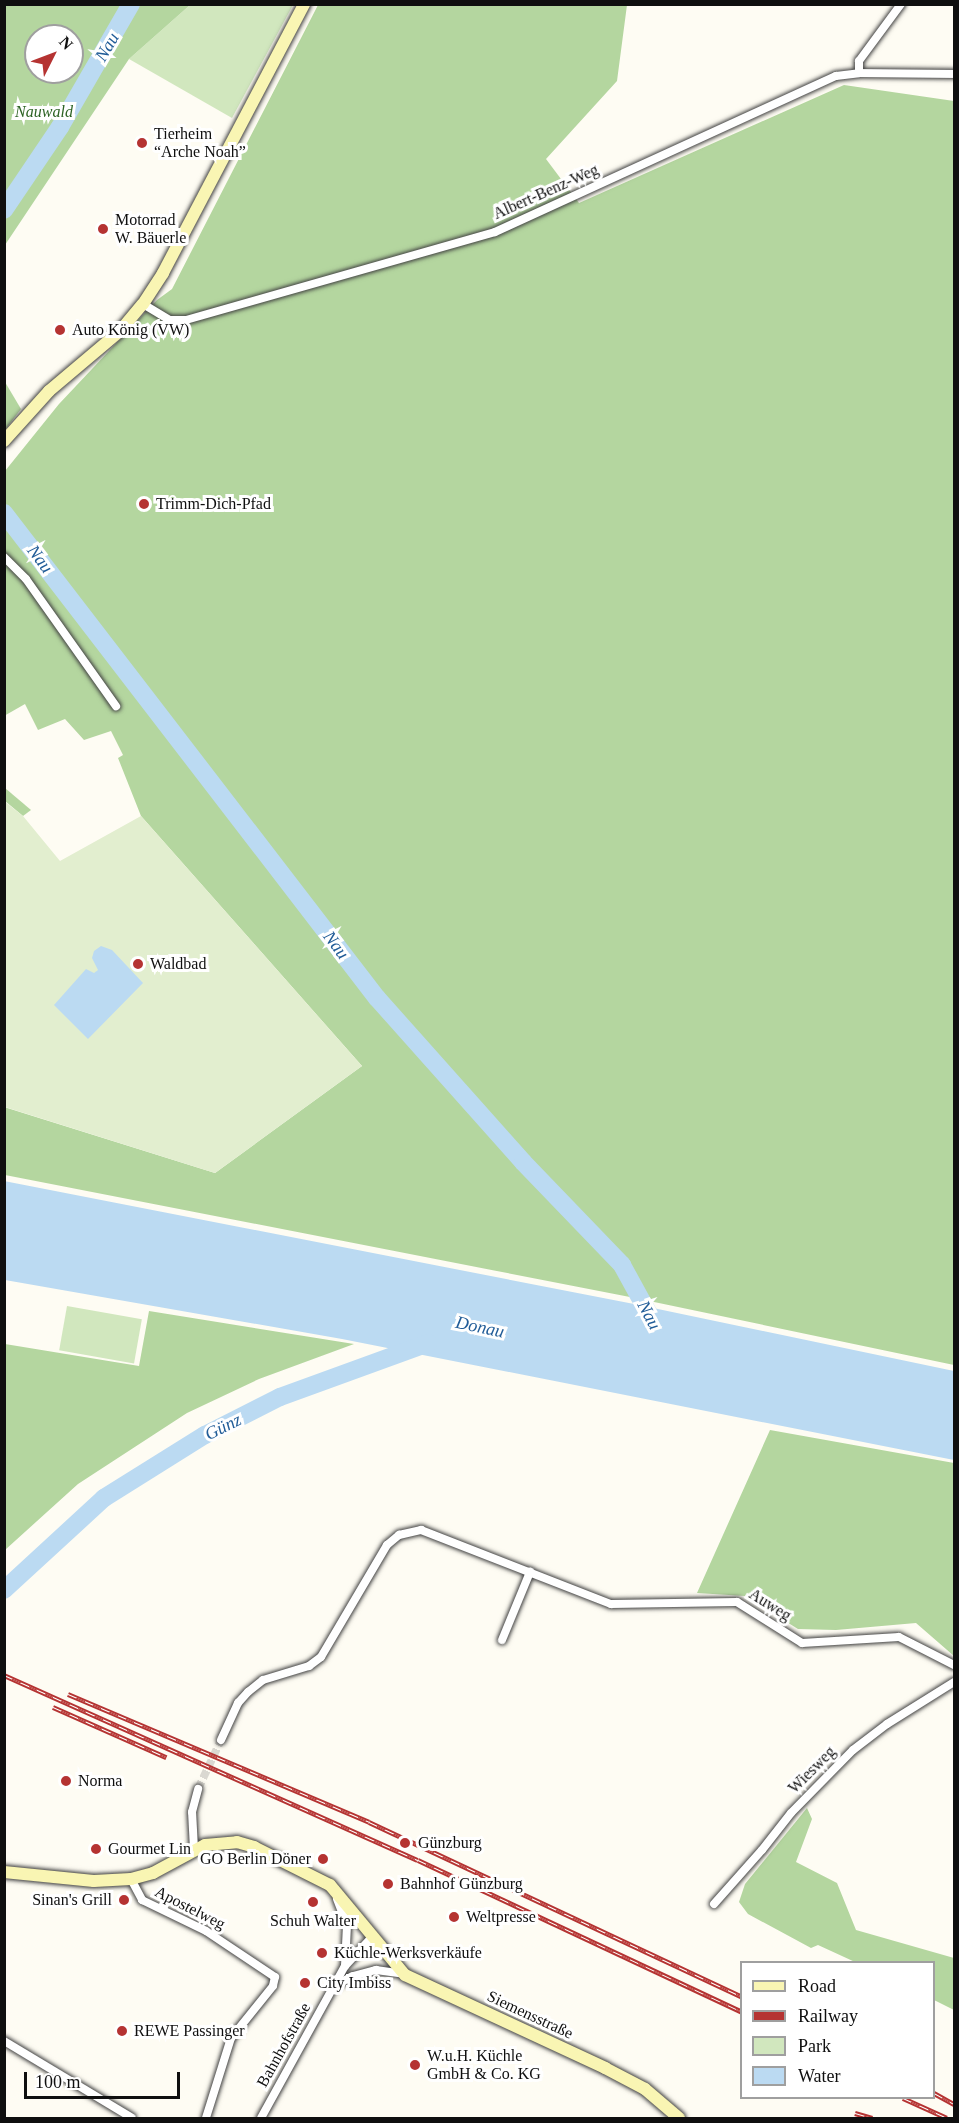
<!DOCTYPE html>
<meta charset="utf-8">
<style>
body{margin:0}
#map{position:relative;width:959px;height:2123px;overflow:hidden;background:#fefcf3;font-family:Georgia,serif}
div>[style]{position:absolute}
.green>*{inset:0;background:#d1e7be;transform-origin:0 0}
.forest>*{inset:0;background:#b4d69f}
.pitch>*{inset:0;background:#e2eecf}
.water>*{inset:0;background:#bbdaf2}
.river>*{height:18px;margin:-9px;padding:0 9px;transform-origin:9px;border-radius:9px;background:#bbdaf2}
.minor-tunnel>*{height:8px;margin-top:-4px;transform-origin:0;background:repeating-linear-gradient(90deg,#dad8d1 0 8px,transparent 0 12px)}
.roads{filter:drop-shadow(0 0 2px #424242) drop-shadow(0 0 2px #424242)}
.minor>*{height:8px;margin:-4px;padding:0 4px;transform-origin:4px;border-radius:4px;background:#fff}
.secondary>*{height:12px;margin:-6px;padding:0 6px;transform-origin:6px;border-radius:6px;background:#f9f5b3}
.rail>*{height:5px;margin-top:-2.5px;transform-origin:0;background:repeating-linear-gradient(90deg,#fff 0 9px,#b53332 0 18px);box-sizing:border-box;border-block:2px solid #b53332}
.dots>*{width:16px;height:16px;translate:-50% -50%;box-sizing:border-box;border:3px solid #fff;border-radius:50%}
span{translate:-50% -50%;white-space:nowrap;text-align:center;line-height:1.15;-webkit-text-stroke:6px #fff;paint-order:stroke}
.park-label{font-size:16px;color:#2d6324;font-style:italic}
.poi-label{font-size:16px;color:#0f0f0f}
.left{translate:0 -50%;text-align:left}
.right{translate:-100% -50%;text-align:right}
.street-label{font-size:16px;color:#0f0f0f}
.water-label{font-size:18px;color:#225d98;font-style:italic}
.frame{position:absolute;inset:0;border:6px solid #0f0f0f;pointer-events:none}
.legend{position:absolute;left:740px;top:1961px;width:195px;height:138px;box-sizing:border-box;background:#fff;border:2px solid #9f9f9f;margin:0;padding:8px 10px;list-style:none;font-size:18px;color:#0f0f0f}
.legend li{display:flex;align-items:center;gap:12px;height:30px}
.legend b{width:30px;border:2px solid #9f9f9f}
.north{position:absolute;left:24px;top:24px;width:60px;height:60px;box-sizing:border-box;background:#fff;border:2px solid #9f9f9f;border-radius:50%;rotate:48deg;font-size:16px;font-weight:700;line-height:24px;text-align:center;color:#0f0f0f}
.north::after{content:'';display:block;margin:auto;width:21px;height:27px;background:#b53332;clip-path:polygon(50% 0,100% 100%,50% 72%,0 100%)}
.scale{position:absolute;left:24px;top:2072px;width:156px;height:27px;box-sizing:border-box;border:3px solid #0f0f0f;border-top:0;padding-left:8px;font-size:18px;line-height:21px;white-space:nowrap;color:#0f0f0f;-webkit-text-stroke:4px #fff;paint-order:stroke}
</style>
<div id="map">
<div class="green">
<i style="clip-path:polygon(190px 5px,293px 5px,232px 118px,129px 59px)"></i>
<i style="left:67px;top:1306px;width:76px;height:45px;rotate:10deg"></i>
</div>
<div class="forest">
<i style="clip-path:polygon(evenodd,5px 4px,190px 5px,129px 59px,5px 245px,5px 4px,36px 36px,72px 36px,72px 72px,36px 72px,36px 36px)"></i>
<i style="clip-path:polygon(318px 5px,627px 5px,617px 81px,546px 159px,579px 203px,844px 85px,954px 101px,954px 1365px,635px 1298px,5px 1175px,4px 1107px,215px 1173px,362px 1066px,141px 816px,118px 758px,123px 755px,111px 731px,84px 740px,65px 719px,38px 730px,25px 704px,4px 716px,5px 471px,59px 404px,157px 300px,172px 289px)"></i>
<i style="clip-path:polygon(5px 382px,21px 409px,5px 430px,4px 430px)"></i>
<i style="clip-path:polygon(5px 788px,31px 810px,23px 816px,5px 801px)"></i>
<i style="clip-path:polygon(149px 1311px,354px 1344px,259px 1379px,187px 1413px,78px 1484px,5px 1550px,5px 1344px,139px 1366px)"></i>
<i style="clip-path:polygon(770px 1430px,954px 1463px,954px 1656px,916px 1623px,836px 1630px,798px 1629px,745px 1596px,697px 1593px)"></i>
<i style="clip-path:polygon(807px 1808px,812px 1819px,796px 1862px,837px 1883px,856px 1930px,954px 1958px,954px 2010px,934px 2000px,934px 1962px,855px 1962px,818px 1945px,811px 1948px,748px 1914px,739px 1902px,745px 1884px)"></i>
</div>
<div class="pitch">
<i style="clip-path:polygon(4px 801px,23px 816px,60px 861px,141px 816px,362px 1066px,215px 1173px,5px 1107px)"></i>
</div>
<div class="water">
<i style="clip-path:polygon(101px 946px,112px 950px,143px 983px,88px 1039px,54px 1005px,86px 969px,94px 973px,98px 970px,92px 958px,94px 951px)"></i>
<i style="clip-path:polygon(4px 1181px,634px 1304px,954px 1371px,954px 1460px,342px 1339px,5px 1280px)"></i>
</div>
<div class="river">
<i style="left:4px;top:210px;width:100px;rotate:-56deg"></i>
<i style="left:60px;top:127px;width:142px;rotate:-60deg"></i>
<i style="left:4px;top:513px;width:612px;rotate:52.44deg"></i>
<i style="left:377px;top:998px;width:220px;rotate:48.3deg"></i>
<i style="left:523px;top:1162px;width:143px;rotate:46.1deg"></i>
<i style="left:622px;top:1265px;width:71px;rotate:61.3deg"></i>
<i style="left:4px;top:1590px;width:136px;rotate:-42.6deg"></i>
<i style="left:104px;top:1498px;width:119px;rotate:-32deg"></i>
<i style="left:205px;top:1435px;width:84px;rotate:-26.9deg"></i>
<i style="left:280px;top:1397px;width:158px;rotate:-20deg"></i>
</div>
<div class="minor-tunnel">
<i style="left:198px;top:1789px;width:54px;rotate:-64.9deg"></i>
</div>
<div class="roads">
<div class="minor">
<i style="left:859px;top:73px;width:12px;rotate:-90deg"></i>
<i style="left:859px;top:61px;width:71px;rotate:-53.6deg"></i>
<i style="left:143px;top:304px;width:31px;rotate:31deg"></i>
<i style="left:170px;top:320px;width:16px"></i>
<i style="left:186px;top:320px;width:321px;rotate:-15.9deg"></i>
<i style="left:495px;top:232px;width:375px;rotate:-24.6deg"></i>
<i style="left:836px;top:76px;width:23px;rotate:-7deg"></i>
<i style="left:859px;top:73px;width:95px;rotate:0.6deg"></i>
<i style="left:4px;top:557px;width:31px;rotate:45deg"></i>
<i style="left:26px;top:579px;width:156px;rotate:54.7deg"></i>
<i style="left:502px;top:1640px;width:74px;rotate:-67.6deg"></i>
<i style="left:221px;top:1740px;width:41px;rotate:-65.3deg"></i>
<i style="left:238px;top:1703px;width:15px;rotate:-48deg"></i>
<i style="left:248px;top:1692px;width:19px;rotate:-39deg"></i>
<i style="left:263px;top:1680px;width:48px;rotate:-16.9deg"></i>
<i style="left:309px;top:1666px;width:15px;rotate:-37deg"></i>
<i style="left:321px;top:1657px;width:130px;rotate:-59.5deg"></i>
<i style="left:387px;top:1545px;width:16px;rotate:-40deg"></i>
<i style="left:399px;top:1535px;width:23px;rotate:-13deg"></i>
<i style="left:421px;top:1530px;width:204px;rotate:21.3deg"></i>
<i style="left:611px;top:1604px;width:126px;rotate:-0.9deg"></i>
<i style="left:737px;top:1602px;width:77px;rotate:32.2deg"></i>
<i style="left:802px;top:1643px;width:97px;rotate:-3.5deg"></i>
<i style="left:899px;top:1637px;width:62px;rotate:27deg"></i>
<i style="left:194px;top:1849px;width:37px;rotate:-93deg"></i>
<i style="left:192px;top:1812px;width:24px;rotate:-75deg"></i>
<i style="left:131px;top:1879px;width:24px;rotate:62deg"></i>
<i style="left:142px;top:1900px;width:71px;rotate:25.8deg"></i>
<i style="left:206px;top:1931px;width:83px;rotate:33.7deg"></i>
<i style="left:275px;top:1977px;width:9px;rotate:103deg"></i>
<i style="left:273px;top:1986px;width:67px;rotate:128.9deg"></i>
<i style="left:231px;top:2038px;width:84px;rotate:107.4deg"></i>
<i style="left:337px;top:1899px;width:28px;rotate:69deg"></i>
<i style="left:347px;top:1925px;width:41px;rotate:92.8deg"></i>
<i style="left:714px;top:1904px;width:72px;rotate:-48.4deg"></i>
<i style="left:762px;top:1850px;width:47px;rotate:-51.9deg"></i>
<i style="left:791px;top:1813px;width:88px;rotate:-45.5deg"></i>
<i style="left:853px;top:1750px;width:43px;rotate:-37.4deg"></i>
<i style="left:887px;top:1724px;width:79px;rotate:-32.1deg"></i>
<i style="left:334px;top:1986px;width:21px;rotate:-28deg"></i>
<i style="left:353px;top:1976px;width:24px;rotate:-15deg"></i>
<i style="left:376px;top:1970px;width:28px;rotate:8deg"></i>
<i style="left:4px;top:2041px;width:149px;rotate:31deg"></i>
<i style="left:261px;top:2118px;width:174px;rotate:-61.1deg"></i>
<i style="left:345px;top:1966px;width:40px;rotate:-47deg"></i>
</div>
<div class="secondary">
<i style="left:4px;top:441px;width:67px;rotate:-48deg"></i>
<i style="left:49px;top:391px;width:93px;rotate:-40.2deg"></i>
<i style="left:120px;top:331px;width:35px;rotate:-50deg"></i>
<i style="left:143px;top:304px;width:37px;rotate:-57deg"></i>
<i style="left:163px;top:273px;width:304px;rotate:-62.3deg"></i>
<i style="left:4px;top:1872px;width:90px;rotate:5.7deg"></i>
<i style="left:94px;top:1881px;width:37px;rotate:-3deg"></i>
<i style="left:131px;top:1879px;width:23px;rotate:-15deg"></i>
<i style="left:153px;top:1873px;width:59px;rotate:-28.3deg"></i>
<i style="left:205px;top:1845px;width:32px;rotate:-5deg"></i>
<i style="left:237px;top:1842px;width:18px;rotate:16deg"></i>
<i style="left:254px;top:1847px;width:85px;rotate:26.6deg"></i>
<i style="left:330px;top:1885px;width:117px;rotate:50.2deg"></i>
<i style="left:405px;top:1975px;width:221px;rotate:24.9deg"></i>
<i style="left:605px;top:2068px;width:45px;rotate:27.7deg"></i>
<i style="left:645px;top:2089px;width:45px;rotate:40.5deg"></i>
</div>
</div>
<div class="rail">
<i style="left:4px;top:1675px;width:453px;rotate:24.1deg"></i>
<i style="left:418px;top:1860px;width:358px;rotate:25.1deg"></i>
<i style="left:68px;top:1694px;width:327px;rotate:23deg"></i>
<i style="left:369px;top:1822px;width:412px;rotate:25.1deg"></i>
<i style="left:53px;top:1707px;width:124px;rotate:23.9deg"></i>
<i style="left:934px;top:2093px;width:23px;rotate:29deg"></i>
<i style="left:903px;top:2098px;width:48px;rotate:24.4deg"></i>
<i style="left:855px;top:2113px;width:18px;rotate:16deg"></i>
</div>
<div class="dots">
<i style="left:142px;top:143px;background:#b53332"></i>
<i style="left:103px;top:229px;background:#b53332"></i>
<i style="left:60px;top:330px;background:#b53332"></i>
<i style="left:144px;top:504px;background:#b53332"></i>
<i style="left:138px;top:964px;background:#b53332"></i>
<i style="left:66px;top:1781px;background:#b53332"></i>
<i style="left:405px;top:1843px;background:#b53332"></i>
<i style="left:96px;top:1849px;background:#b53332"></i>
<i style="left:323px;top:1859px;background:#b53332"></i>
<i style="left:388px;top:1884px;background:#b53332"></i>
<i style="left:124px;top:1900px;background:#b53332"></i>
<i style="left:313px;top:1902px;background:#b53332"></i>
<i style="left:454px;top:1917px;background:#b53332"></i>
<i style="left:322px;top:1953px;background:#b53332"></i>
<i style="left:305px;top:1983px;background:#b53332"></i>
<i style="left:122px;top:2031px;background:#b53332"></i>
<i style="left:415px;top:2065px;background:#b53332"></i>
</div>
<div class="park-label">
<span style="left:44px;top:112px">Nauwald</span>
</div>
<div class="poi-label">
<span class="left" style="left:154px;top:143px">Tierheim<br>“Arche Noah”</span>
<span class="left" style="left:115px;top:229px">Motorrad<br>W. Bäuerle</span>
<span class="left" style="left:72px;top:330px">Auto König (VW)</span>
<span class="left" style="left:156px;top:504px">Trimm-Dich-Pfad</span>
<span class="left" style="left:150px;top:964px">Waldbad</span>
<span class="left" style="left:78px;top:1781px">Norma</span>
<span class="left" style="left:418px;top:1843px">Günzburg</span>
<span class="left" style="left:108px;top:1849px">Gourmet Lin</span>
<span class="right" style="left:311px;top:1859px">GO Berlin Döner</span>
<span class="left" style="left:400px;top:1884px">Bahnhof Günzburg</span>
<span class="right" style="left:112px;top:1900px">Sinan's Grill</span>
<span class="left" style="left:466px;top:1917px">Weltpresse</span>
<span style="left:313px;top:1921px">Schuh Walter</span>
<span class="left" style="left:334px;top:1953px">Küchle-Werksverkäufe</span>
<span class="left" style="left:317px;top:1983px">City Imbiss</span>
<span class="left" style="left:134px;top:2031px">REWE Passinger</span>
<span class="left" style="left:427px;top:2065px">W.u.H. Küchle<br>GmbH &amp; Co. KG</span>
</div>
<div class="street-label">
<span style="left:546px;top:192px;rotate:-24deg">Albert-Benz-Weg</span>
<span style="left:770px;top:1605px;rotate:32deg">Auweg</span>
<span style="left:812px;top:1770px;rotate:-45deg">Wiesweg</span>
<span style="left:190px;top:1908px;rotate:27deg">Apostelweg</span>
<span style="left:530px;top:2015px;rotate:25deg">Siemensstraße</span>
<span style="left:284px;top:2045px;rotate:-61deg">Bahnhofstraße</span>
</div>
<div class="water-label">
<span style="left:107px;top:47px;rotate:-60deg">Nau</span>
<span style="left:40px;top:559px;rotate:53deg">Nau</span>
<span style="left:336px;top:945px;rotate:53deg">Nau</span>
<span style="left:649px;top:1315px;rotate:62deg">Nau</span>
<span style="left:480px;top:1327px;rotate:12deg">Donau</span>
<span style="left:223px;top:1427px;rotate:-26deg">Günz</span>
</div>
<div class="frame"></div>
<ul class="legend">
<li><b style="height:8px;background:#f9f5b3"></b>Road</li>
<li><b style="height:8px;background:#b53332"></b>Railway</li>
<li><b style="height:16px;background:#d1e7be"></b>Park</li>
<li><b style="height:16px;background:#bbdaf2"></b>Water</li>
</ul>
<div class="north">N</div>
<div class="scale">100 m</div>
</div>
